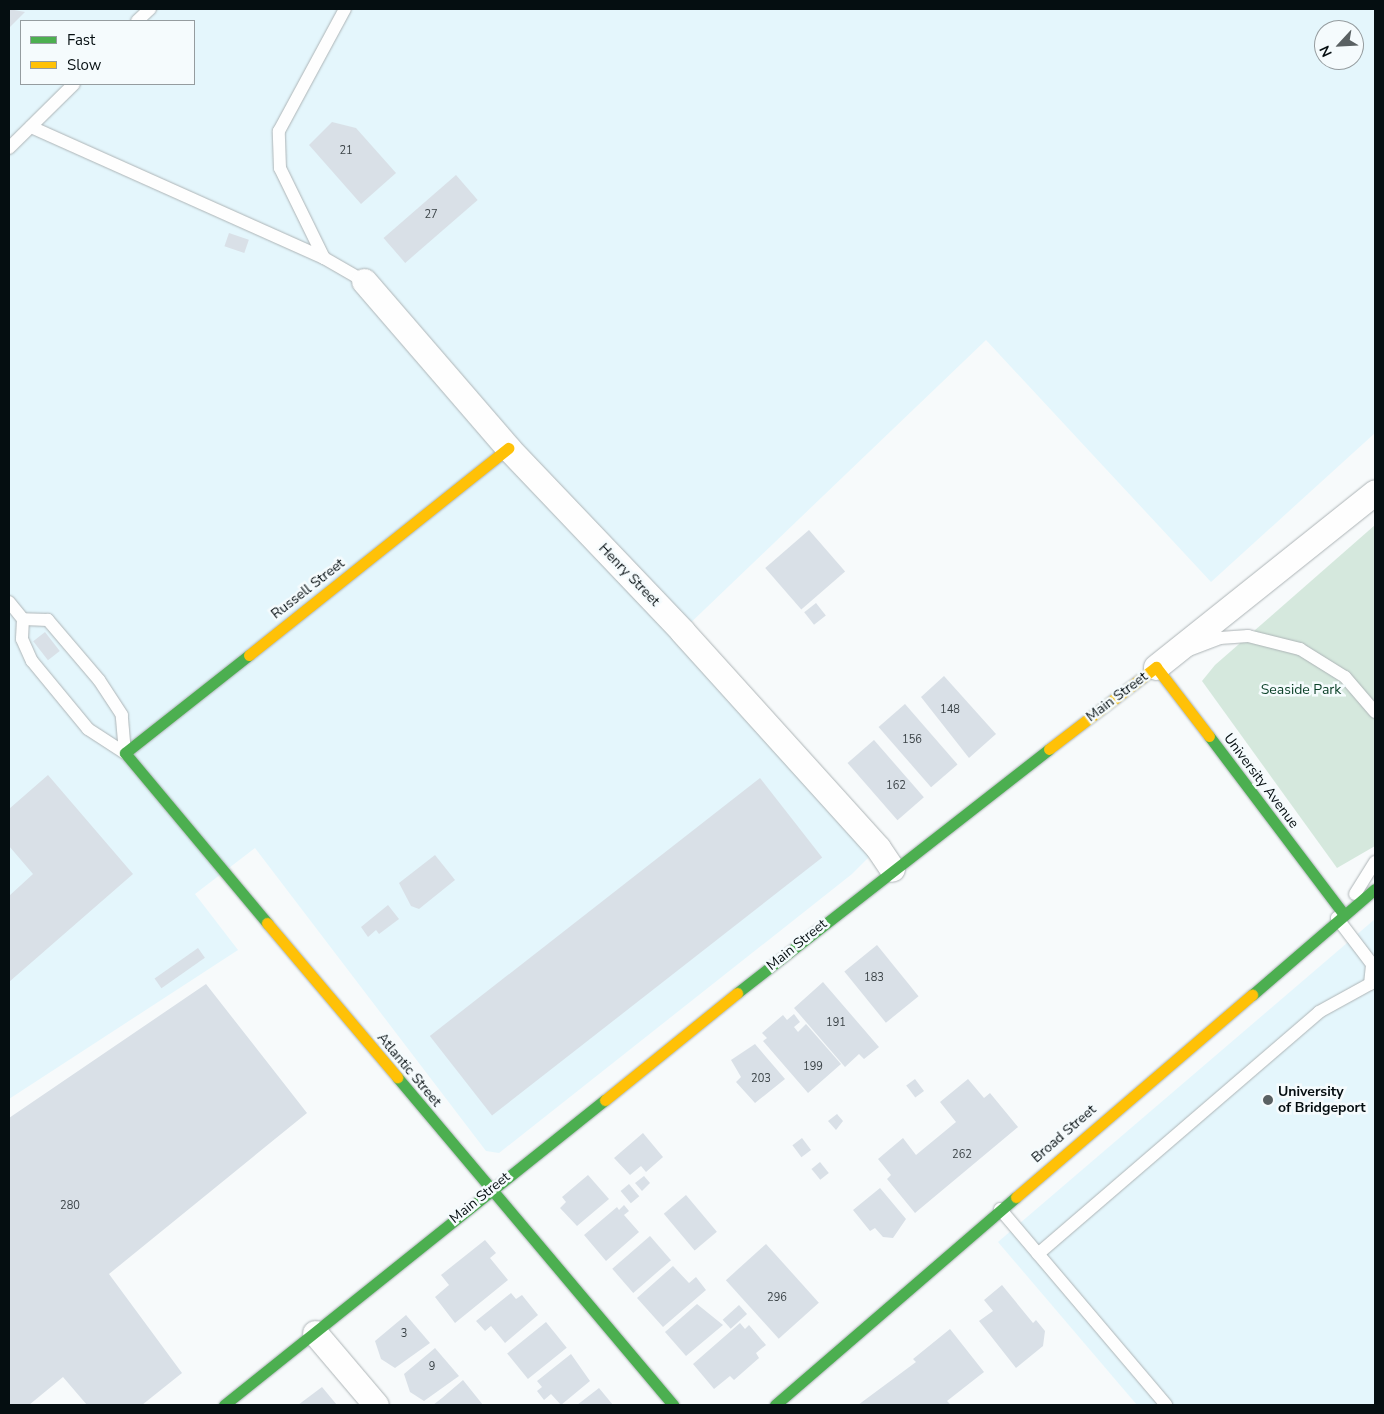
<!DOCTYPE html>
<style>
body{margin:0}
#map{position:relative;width:1384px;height:1414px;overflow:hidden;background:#f7fafb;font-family:"Nunito Sans",sans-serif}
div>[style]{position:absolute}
.built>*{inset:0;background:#e4f6fc}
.green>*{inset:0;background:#d5e8dd}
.building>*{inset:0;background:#d9e0e7;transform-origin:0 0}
.roads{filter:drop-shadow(0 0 1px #adb4b6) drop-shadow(0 0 1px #adb4b6)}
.lane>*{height:12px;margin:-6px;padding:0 6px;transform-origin:6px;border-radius:6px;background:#fefefe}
.street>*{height:25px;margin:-12.5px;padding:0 12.5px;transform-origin:12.5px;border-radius:12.5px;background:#fefefe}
.fast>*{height:11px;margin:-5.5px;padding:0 5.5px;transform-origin:5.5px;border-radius:5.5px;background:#4caf50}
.slow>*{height:11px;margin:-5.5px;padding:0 5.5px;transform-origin:5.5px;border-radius:5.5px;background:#ffc107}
.dots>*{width:14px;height:14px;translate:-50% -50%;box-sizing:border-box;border:2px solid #f5fbfd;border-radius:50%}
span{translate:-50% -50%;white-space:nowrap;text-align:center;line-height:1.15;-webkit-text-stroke:5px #f5fbfd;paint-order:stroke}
.number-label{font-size:11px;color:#3a4246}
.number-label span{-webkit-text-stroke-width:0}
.street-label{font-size:14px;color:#050e11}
.park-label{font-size:14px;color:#093f26}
.poi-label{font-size:14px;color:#050e11;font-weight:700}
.left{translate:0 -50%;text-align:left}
.frame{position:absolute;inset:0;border:10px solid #050e11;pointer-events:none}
.legend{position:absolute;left:20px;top:20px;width:175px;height:65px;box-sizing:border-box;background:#f5fbfd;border:1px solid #959c9f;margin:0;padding:6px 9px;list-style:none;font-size:15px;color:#050e11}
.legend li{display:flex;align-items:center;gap:10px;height:25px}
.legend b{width:25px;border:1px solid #959c9f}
.north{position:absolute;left:1314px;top:20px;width:50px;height:50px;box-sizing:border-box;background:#f5fbfd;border:1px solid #959c9f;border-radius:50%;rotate:245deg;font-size:14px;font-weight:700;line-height:20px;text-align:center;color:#050e11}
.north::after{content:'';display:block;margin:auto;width:18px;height:22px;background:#5a6163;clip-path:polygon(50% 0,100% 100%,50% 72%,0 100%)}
</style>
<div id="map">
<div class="built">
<i style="clip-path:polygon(evenodd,9px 9px,1375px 9px,1375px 433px,1211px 582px,986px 340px,682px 631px,878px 848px,852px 874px,499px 1153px,486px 1151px,255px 848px,195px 894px,238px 950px,9px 1099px,9px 9px,21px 21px,194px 21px,194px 84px,21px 84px,21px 21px,9px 9px,1324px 30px,1354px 30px,1354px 60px,1324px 60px,1324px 30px)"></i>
<i style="clip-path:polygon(1375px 919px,1375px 1405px,1137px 1405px,998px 1242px)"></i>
</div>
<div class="green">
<i style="clip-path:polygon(1375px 525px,1375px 846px,1337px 868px,1202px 681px,1215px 665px)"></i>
</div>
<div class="building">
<i style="clip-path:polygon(9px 9px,25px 12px,9px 28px)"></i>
<i style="clip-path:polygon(332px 122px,356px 128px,396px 173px,361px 204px,309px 145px)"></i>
<i style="left:456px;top:175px;width:33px;height:96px;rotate:49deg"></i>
<i style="left:229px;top:233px;width:21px;height:14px;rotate:19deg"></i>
<i style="left:809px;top:530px;width:55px;height:58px;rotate:49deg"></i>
<i style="left:816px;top:603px;width:16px;height:15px;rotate:52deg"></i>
<i style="left:45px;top:632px;width:24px;height:15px;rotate:52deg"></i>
<i style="clip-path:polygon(944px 676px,996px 734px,969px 758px,921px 697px)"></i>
<i style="left:905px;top:704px;width:80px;height:35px;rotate:49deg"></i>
<i style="left:874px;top:740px;width:76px;height:35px;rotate:49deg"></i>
<i style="clip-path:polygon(48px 775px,133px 874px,9px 982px,9px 896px,33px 874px,9px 846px,9px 809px)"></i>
<i style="left:760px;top:778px;width:101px;height:419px;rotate:52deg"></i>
<i style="clip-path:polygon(435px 855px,455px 880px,419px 909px,411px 906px,399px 883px)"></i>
<i style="clip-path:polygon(388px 905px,399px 919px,379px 934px,376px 930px,368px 937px,361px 927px)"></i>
<i style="left:877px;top:945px;width:66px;height:42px;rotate:51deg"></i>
<i style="left:198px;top:948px;width:12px;height:53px;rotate:55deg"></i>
<i style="clip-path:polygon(823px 982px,879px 1047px,864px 1059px,859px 1054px,845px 1067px,794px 1008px)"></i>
<i style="clip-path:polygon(206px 984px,307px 1113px,109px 1274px,182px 1373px,142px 1405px,87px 1405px,63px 1377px,29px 1405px,9px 1405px,9px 1118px)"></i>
<i style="clip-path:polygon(794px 1014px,800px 1022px,794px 1027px,798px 1032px,806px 1024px,841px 1064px,808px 1093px,763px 1041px,767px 1038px,762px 1033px,783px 1015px,787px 1020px)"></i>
<i style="clip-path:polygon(755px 1044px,785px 1079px,755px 1103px,736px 1082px,741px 1077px,731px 1060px)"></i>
<i style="left:915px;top:1079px;width:15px;height:11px;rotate:53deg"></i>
<i style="clip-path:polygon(968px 1079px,984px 1098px,990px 1093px,1018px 1127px,915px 1213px,887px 1179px,891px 1175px,878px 1159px,903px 1138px,916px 1155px,956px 1122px,940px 1102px)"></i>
<i style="clip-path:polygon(837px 1114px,843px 1121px,836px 1130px,828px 1121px)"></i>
<i style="clip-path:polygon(643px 1133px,663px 1157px,646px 1172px,641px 1166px,630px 1175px,614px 1158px)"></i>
<i style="left:802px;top:1138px;width:15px;height:12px;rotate:53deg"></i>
<i style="left:820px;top:1162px;width:14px;height:11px;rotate:51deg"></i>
<i style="clip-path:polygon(588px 1175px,609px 1199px,577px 1226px,560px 1208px,566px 1202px,562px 1197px)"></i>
<i style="clip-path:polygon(644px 1176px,650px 1183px,642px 1191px,635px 1183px)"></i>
<i style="left:629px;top:1184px;width:16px;height:11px;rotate:50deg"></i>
<i style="clip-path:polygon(880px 1188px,906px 1219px,893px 1238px,883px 1237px,875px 1228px,870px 1231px,853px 1210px)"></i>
<i style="left:686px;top:1195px;width:48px;height:29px;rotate:50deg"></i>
<i style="clip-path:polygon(624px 1205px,629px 1211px,624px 1215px,639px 1232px,606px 1261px,584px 1235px,617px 1207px,619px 1210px)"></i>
<i style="left:650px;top:1236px;width:32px;height:50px;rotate:49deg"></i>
<i style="clip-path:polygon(485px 1240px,496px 1253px,490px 1258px,508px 1280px,455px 1323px,435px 1297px,449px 1285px,441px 1275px)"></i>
<i style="left:766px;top:1244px;width:79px;height:54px;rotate:48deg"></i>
<i style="clip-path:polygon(673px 1266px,689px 1283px,696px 1277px,706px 1290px,663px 1327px,637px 1298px)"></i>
<i style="clip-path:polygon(1002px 1285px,1033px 1323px,1036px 1320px,1045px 1331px,1043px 1346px,1016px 1368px,979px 1321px,993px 1311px,984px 1300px)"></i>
<i style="clip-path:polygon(511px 1293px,516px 1299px,522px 1295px,538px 1315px,505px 1343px,491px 1326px,485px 1331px,476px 1321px)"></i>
<i style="clip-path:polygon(697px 1304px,723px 1325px,686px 1356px,665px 1332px)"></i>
<i style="left:739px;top:1305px;width:12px;height:22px;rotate:48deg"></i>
<i style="clip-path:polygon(406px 1315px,430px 1343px,395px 1368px,381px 1359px,375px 1341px)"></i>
<i style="left:546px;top:1322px;width:33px;height:50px;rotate:51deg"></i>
<i style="clip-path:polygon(740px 1323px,745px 1329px,749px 1325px,766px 1345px,756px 1353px,759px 1358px,734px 1380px,730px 1376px,714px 1389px,693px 1364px)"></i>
<i style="clip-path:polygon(950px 1329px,984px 1372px,947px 1401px,950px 1404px,858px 1405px,916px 1362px,913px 1359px)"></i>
<i style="clip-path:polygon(435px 1348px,459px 1376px,424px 1401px,410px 1392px,404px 1374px)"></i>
<i style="clip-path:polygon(571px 1354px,590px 1381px,561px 1405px,551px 1394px,544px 1400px,537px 1391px,542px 1387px,537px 1381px)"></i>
<i style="clip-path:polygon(463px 1380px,483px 1405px,433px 1405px,442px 1398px)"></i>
<i style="clip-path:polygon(322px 1387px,337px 1405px,298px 1405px)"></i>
<i style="clip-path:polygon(599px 1388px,613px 1405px,577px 1405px)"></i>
</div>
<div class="roads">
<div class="lane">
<i style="left:137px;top:21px;width:18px;rotate:-43deg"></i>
<i style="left:31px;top:127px;width:321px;rotate:24.1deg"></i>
<i style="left:324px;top:258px;width:46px;rotate:29.9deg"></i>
<i style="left:9px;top:148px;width:91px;rotate:-44.6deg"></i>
<i style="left:324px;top:258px;width:100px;rotate:-116.1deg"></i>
<i style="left:280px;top:168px;width:37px;rotate:-92deg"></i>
<i style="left:279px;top:131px;width:139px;rotate:-61.6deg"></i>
<i style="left:9px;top:602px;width:22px;rotate:51deg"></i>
<i style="left:23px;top:619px;width:20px;rotate:93deg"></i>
<i style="left:22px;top:639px;width:24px;rotate:66deg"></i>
<i style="left:32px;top:661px;width:88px;rotate:50.5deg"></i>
<i style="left:88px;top:729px;width:44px;rotate:33deg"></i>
<i style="left:125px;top:753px;width:38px;rotate:-95deg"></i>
<i style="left:122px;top:715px;width:42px;rotate:-123.3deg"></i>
<i style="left:99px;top:680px;width:79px;rotate:-130.4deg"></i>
<i style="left:48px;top:620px;width:25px;rotate:-178deg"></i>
<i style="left:1189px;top:650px;width:33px;rotate:-21deg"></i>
<i style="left:1220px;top:638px;width:28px;rotate:-4deg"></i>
<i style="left:1248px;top:636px;width:54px;rotate:14deg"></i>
<i style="left:1300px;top:649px;width:53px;rotate:31.9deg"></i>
<i style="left:1345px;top:677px;width:46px;rotate:49.4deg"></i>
<i style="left:1355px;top:894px;width:38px;rotate:-58deg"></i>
<i style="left:1000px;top:1209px;width:257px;rotate:49.7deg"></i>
<i style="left:1038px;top:1254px;width:371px;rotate:-40.7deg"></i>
<i style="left:1319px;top:1012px;width:58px;rotate:-28.8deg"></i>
<i style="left:1370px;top:984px;width:20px;rotate:-84deg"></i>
<i style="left:1372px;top:964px;width:58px;rotate:-127.3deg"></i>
</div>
<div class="street">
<i style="left:364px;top:281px;width:221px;rotate:49.2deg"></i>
<i style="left:508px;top:448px;width:253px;rotate:46.4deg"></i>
<i style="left:682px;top:631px;width:292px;rotate:47.9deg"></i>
<i style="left:878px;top:848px;width:25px;rotate:56deg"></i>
<i style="left:1156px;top:667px;width:280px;rotate:-38.6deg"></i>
<i style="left:315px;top:1333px;width:94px;rotate:49.7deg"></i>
</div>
<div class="fast">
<i style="left:249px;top:655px;width:158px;rotate:141.7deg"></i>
<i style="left:125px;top:753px;width:222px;rotate:50.1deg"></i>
<i style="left:1209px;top:736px;width:222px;rotate:52.9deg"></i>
<i style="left:737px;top:993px;width:396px;rotate:-38deg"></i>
<i style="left:1252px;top:995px;width:162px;rotate:-40.8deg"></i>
<i style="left:397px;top:1077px;width:429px;rotate:49.9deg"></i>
<i style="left:224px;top:1405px;width:488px;rotate:-38.7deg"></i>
<i style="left:775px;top:1405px;width:318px;rotate:-40.8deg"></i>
</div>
<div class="slow">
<i style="left:249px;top:655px;width:332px;rotate:-38.6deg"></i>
<i style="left:1049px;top:749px;width:135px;rotate:-37.5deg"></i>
<i style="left:1156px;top:667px;width:87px;rotate:52.5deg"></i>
<i style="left:267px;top:923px;width:202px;rotate:49.8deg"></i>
<i style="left:605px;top:1100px;width:170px;rotate:-39deg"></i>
<i style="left:1016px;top:1197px;width:311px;rotate:-40.6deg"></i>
</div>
</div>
<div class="dots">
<i style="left:1268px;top:1100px;background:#5a6163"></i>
</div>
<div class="number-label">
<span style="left:346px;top:151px">21</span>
<span style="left:431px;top:215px">27</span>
<span style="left:950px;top:710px">148</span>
<span style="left:912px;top:740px">156</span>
<span style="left:896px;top:786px">162</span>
<span style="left:874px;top:978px">183</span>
<span style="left:836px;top:1023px">191</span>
<span style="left:813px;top:1067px">199</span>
<span style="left:761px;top:1079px">203</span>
<span style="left:962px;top:1155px">262</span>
<span style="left:70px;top:1206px">280</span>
<span style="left:777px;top:1298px">296</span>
<span style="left:404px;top:1334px">3</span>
<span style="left:432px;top:1367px">9</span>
</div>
<div class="street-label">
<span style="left:629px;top:575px;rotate:46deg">Henry Street</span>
<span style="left:308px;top:589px;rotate:-38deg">Russell Street</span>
<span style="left:1117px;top:697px;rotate:-37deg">Main Street</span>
<span style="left:1261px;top:781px;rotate:53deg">University Avenue</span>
<span style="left:797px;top:945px;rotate:-39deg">Main Street</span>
<span style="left:409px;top:1070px;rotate:50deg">Atlantic Street</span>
<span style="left:1064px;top:1134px;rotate:-41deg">Broad Street</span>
<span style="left:480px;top:1198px;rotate:-39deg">Main Street</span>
</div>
<div class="park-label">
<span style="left:1301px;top:690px">Seaside Park</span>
</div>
<div class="poi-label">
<span class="left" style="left:1278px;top:1100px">University<br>of Bridgeport</span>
</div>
<div class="frame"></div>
<ul class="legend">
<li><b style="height:6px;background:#4caf50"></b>Fast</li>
<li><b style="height:6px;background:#ffc107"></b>Slow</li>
</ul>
<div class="north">N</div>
</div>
